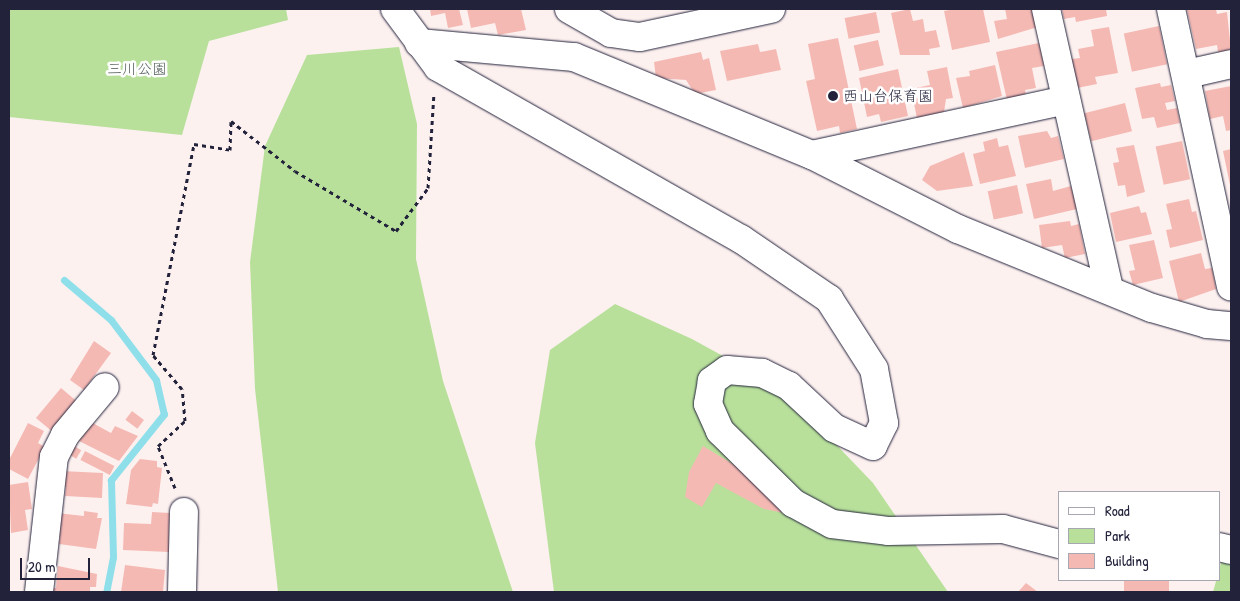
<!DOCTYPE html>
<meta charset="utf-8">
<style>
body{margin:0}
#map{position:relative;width:1240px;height:601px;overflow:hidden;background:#fdf1f0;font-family:"Patrick Hand","Klee One",sans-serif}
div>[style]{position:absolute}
.green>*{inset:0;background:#b8e09b}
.stream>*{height:7px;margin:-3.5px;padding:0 3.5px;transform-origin:3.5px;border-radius:3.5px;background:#8fdfea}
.building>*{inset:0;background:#f5b9b4;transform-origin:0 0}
.path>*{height:3px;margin-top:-1.5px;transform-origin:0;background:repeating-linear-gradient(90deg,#22223b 0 4px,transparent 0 8px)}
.roads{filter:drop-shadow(0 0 1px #22223b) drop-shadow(0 0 1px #22223b)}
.minor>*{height:28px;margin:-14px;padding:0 14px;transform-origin:14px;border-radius:14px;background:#fff}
.dots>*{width:14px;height:14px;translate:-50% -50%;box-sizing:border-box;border:2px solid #fff;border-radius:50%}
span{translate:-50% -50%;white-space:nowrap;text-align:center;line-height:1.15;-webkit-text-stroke:5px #fff;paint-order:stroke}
.park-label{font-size:15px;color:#4f5b58}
.poi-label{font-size:15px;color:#22223b}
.left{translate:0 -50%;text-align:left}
.frame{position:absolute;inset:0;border:10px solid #22223b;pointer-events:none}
.legend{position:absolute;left:1058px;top:491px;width:162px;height:90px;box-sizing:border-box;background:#fff;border:1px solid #a7a7b1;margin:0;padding:6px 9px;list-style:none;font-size:15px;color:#22223b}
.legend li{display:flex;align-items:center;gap:10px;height:25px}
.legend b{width:25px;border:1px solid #a7a7b1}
.scale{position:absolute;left:20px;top:558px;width:70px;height:22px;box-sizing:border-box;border:2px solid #22223b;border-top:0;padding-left:6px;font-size:15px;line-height:18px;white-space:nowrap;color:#22223b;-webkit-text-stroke:4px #fff;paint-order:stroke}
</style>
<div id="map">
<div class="green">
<i style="clip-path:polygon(9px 9px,286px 9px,288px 20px,209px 41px,182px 135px,9px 117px)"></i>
<i style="clip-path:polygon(399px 47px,417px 124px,416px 259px,443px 381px,513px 592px,278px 592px,255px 389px,250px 262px,265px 146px,307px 55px)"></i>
<i style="clip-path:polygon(615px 304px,692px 339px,783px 389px,873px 483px,948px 592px,554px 592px,535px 443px,550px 350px)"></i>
<i style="clip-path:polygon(1231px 561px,1231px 592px,1213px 592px,1221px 563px)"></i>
</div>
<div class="stream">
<i style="left:64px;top:280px;width:62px;rotate:40.4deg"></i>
<i style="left:111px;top:320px;width:75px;rotate:53.1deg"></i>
<i style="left:156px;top:380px;width:35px;rotate:77deg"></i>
<i style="left:164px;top:414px;width:85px;rotate:128.8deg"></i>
<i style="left:111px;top:480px;width:77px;rotate:88.5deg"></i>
<i style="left:113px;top:557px;width:36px;rotate:101deg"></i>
</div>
<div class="building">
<i style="clip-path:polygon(430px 9px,459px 9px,463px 25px,448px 28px,445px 13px,431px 16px)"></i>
<i style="clip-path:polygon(467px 9px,521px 9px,526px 30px,498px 35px,495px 23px,471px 28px)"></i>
<i style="clip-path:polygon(910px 9px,913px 21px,923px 19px,925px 32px,936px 30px,940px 47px,929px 49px,930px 55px,900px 55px,891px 13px)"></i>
<i style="clip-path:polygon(955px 9px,983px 9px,990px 42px,952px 50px,944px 11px)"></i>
<i style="clip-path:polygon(1005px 9px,1034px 9px,1038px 27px,998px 39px,994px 21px,1007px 19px)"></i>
<i style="clip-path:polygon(1062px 9px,1106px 9px,1107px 16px,1076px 22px,1075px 17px,1064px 19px)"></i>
<i style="clip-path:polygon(1198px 9px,1216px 9px,1217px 14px,1227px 12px,1231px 50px,1218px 52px,1217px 45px,1196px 49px,1187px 10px)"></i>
<i style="left:876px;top:12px;width:21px;height:32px;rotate:79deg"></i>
<i style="left:1159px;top:26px;width:39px;height:36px;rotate:78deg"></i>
<i style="clip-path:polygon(1109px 27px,1118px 73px,1095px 77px,1097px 84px,1077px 88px,1072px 59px,1080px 58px,1078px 49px,1094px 46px,1091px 30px)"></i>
<i style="clip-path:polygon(838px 38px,857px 129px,840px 133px,839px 126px,817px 131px,806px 81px,815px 79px,808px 44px)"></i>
<i style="left:878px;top:40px;width:26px;height:25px;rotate:77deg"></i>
<i style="clip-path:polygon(1039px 43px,1044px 66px,1032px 68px,1036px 88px,1025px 90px,1026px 96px,1007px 100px,996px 52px)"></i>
<i style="clip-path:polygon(758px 44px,760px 52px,776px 49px,781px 70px,727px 81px,720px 51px)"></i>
<i style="clip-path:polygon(701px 52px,703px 60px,709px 58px,716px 90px,695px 94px,686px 80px,656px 78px,654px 62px)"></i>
<i style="clip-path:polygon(995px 65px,1002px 96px,963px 108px,956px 78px,970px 76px,969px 71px)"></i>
<i style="clip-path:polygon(947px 67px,953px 98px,946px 99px,944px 112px,917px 118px,913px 99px,919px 98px,916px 88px,930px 85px,927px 71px)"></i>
<i style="clip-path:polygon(898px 69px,908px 116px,881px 122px,879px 114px,867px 117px,859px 78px)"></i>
<i style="clip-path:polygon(1160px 83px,1161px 87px,1171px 85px,1175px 101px,1165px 103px,1167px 110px,1177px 108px,1180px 123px,1157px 128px,1154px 117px,1142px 119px,1135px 88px)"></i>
<i style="clip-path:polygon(1231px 86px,1231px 130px,1226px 131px,1223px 116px,1210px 119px,1205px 91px)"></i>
<i style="left:1125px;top:103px;width:29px;height:42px;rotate:76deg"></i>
<i style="clip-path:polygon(1047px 131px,1051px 138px,1058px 136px,1064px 159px,1025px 168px,1018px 136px)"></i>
<i style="clip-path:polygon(997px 138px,999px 147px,1008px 145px,1016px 176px,980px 184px,973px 154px,985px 151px,983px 142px)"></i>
<i style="left:1182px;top:141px;width:39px;height:27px;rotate:78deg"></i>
<i style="clip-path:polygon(1134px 145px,1145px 192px,1127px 197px,1125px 185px,1118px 186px,1113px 163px,1119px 162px,1116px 148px)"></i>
<i style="clip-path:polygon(1231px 149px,1231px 185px,1230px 185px,1223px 151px)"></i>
<i style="clip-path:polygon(964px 152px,973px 186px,937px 191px,922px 180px,930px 166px)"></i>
<i style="clip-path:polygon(1051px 179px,1053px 191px,1071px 186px,1077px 209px,1034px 219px,1026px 184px)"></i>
<i style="left:1017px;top:185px;width:29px;height:30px;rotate:78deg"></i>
<i style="clip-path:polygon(1189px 199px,1192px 212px,1196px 211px,1203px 240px,1170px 248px,1166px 230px,1172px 229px,1166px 204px)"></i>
<i style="clip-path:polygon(1139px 206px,1141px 213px,1146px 212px,1152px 234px,1116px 242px,1110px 213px)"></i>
<i style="clip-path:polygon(1070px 221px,1071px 226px,1079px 224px,1085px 254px,1065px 258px,1062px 245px,1042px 248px,1039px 225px)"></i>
<i style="clip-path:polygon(1154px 240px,1163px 278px,1133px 285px,1129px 271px,1135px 270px,1129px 245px)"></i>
<i style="clip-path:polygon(1201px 253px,1205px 269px,1212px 268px,1216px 289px,1179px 302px,1169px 261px)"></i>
<i style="clip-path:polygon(94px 341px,111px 353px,84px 390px,70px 380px)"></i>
<i style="left:61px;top:388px;width:26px;height:39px;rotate:40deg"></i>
<i style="left:132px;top:411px;width:15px;height:11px;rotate:37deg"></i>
<i style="clip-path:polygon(89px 421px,111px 433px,115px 426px,138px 436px,119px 461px,79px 441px)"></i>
<i style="clip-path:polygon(28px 423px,44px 431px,38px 443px,45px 447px,28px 479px,9px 469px,9px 460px)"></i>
<i style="left:71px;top:444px;width:12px;height:10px;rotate:31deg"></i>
<i style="clip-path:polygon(703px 446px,792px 500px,784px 513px,764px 509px,716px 483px,702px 507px,685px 497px,689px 472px)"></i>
<i style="left:85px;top:451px;width:33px;height:10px;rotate:27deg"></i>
<i style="clip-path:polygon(140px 459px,157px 461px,157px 467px,162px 468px,158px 504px,153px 503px,152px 507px,126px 504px,131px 470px)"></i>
<i style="clip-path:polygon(62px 471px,103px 473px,102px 498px,65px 496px,66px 487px,61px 487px)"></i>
<i style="clip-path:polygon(28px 482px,32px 509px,25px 510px,28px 530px,11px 533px,9px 485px)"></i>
<i style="clip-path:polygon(84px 511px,98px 513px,97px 518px,102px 518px,96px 549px,59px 544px,60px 537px,54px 536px,57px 513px,84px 516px)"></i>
<i style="clip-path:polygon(152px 512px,170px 513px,169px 552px,123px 550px,124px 523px,151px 524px)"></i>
<i style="clip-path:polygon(125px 565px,165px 570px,163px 592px,121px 592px)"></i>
<i style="clip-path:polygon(58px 566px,97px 574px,96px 587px,90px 587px,90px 592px,51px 592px,51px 588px,56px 588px)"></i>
<i style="left:1124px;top:580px;width:45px;height:11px"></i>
<i style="clip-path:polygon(1026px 583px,1038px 592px,1018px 592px)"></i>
</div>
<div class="path">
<i style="left:175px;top:488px;width:45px;rotate:-112deg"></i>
<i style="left:158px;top:446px;width:37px;rotate:-43deg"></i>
<i style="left:185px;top:421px;width:32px;rotate:-95deg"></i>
<i style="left:182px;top:389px;width:45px;rotate:-130.5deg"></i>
<i style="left:153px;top:355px;width:215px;rotate:-79deg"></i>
<i style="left:194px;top:144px;width:36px;rotate:9deg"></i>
<i style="left:230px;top:150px;width:29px;rotate:-88deg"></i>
<i style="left:231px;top:121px;width:81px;rotate:38deg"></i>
<i style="left:295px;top:171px;width:117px;rotate:30.7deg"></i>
<i style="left:396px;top:231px;width:54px;rotate:-53.3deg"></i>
<i style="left:428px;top:188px;width:95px;rotate:-86.4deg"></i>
</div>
<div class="roads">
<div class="minor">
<i style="left:395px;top:9px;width:72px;rotate:53.4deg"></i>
<i style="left:438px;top:67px;width:348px;rotate:29.6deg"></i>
<i style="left:741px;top:239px;width:107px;rotate:34.3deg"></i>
<i style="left:829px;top:299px;width:83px;rotate:57.3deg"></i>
<i style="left:874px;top:369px;width:55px;rotate:79.5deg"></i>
<i style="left:884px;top:423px;width:25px;rotate:116deg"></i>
<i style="left:873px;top:446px;width:43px;rotate:-155.2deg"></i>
<i style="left:834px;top:428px;width:62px;rotate:-137deg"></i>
<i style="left:789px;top:386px;width:30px;rotate:-154deg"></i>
<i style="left:762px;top:373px;width:35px;rotate:-175deg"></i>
<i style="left:727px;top:370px;width:19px;rotate:144deg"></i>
<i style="left:712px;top:381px;width:23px;rotate:100deg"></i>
<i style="left:708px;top:404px;width:30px;rotate:66deg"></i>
<i style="left:720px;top:431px;width:103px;rotate:44.6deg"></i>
<i style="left:793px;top:503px;width:44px;rotate:28.3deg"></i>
<i style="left:832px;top:524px;width:56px;rotate:7.1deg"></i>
<i style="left:888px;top:531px;width:115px;rotate:-1deg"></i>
<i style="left:1003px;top:529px;width:58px;rotate:15deg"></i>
<i style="left:569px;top:9px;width:48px;rotate:29.7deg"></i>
<i style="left:611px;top:33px;width:29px;rotate:8deg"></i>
<i style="left:640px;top:37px;width:134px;rotate:-12.1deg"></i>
<i style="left:1046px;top:9px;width:287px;rotate:77.3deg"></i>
<i style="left:1171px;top:9px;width:284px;rotate:77.8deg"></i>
<i style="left:419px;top:43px;width:156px;rotate:5.2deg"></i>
<i style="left:574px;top:57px;width:257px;rotate:22.4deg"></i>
<i style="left:812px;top:155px;width:164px;rotate:26.9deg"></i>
<i style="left:958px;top:229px;width:209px;rotate:22.2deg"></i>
<i style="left:1152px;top:308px;width:57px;rotate:16.2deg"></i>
<i style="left:1207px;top:324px;width:24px;rotate:5deg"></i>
<i style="left:1187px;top:74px;width:45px;rotate:-12.8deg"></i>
<i style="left:812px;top:155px;width:260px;rotate:-12.2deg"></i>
<i style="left:1219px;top:547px;width:12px;rotate:14deg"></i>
<i style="left:39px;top:592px;width:136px;rotate:-83.7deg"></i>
<i style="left:54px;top:457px;width:25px;rotate:-63deg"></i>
<i style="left:65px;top:435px;width:62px;rotate:-50.2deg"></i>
<i style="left:182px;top:592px;width:80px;rotate:-88.6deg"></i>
</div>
</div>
<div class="dots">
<i style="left:833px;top:96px;background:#22223b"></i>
</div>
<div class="park-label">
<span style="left:137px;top:69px">三川公園</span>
</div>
<div class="poi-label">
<span class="left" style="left:843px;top:96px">西山台保育園</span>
</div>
<div class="frame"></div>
<ul class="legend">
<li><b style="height:6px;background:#fff"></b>Road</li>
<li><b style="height:14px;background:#b8e09b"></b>Park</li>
<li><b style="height:14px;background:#f5b9b4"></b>Building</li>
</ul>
<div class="scale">20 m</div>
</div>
